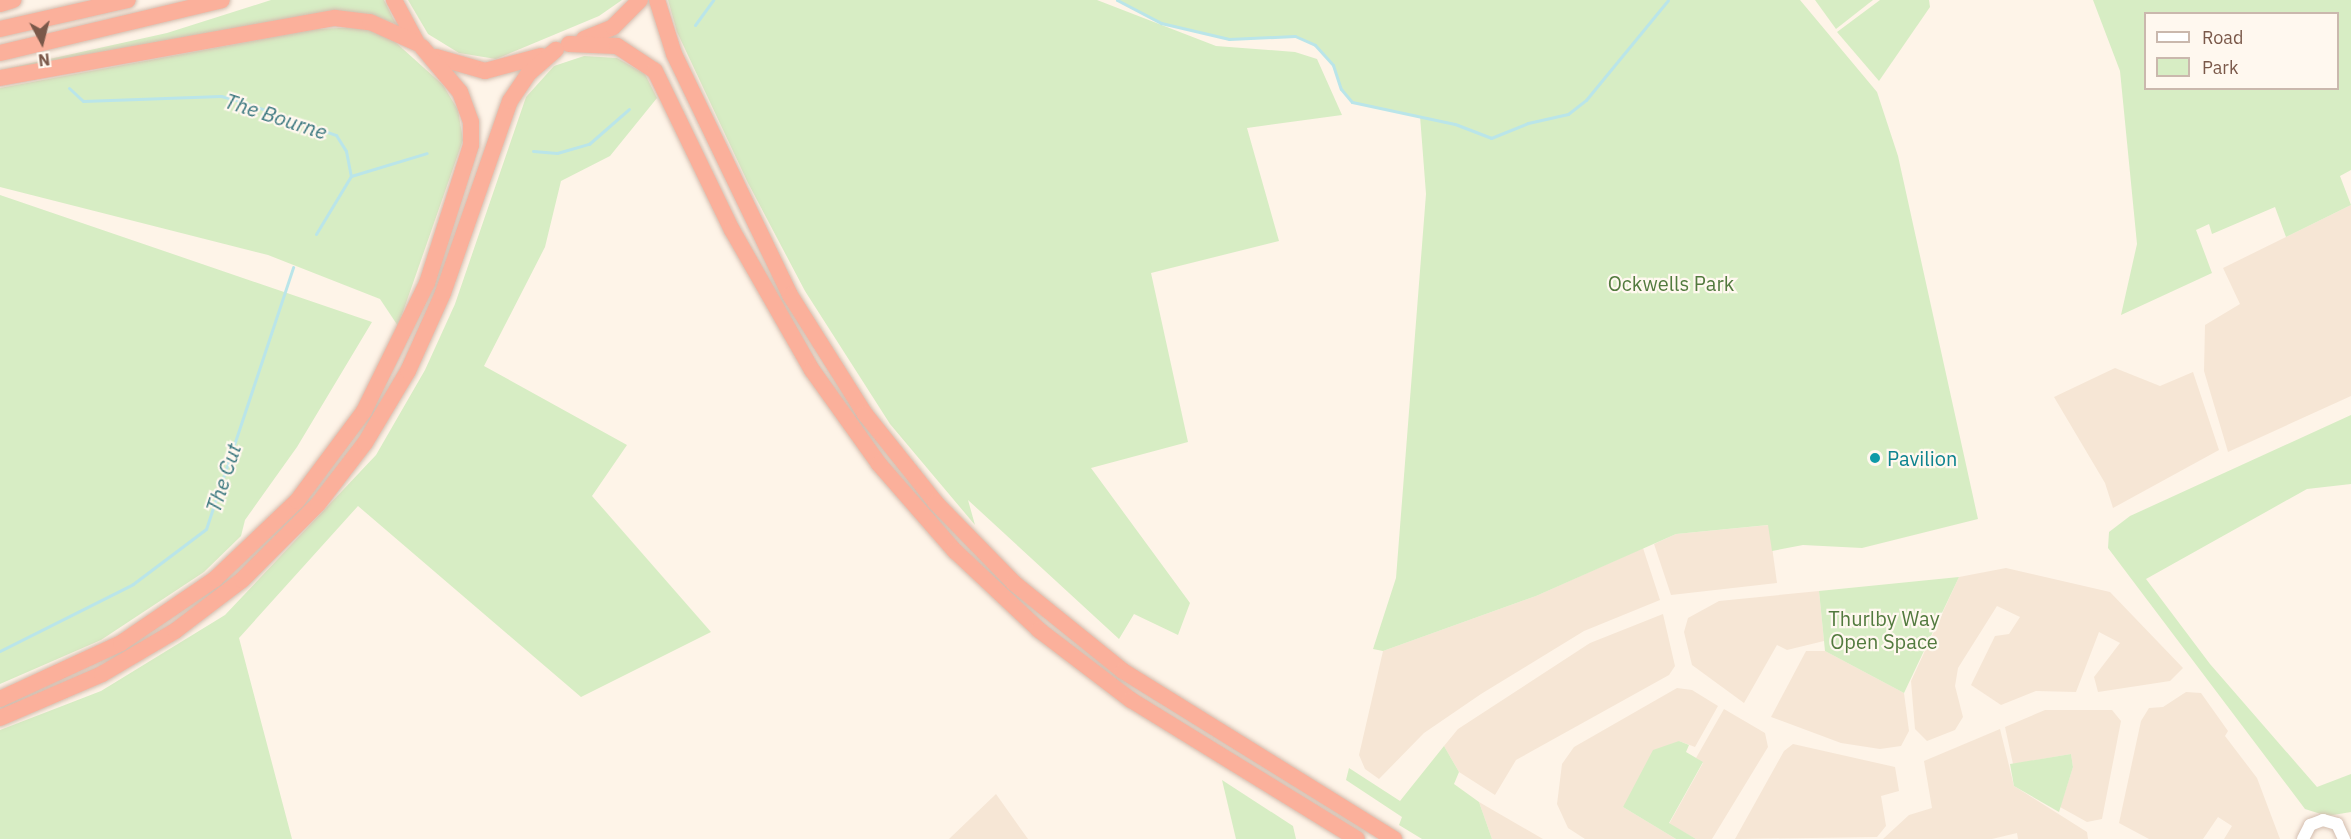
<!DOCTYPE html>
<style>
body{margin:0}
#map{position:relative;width:2351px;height:839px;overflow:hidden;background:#fef4e8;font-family:"IBM Plex Sans",sans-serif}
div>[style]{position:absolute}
.residential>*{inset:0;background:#f6e6d5}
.green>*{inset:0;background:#d7edc4}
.stream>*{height:3px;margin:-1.5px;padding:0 1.5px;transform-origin:1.5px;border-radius:1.5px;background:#bae5e9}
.roads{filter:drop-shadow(0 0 2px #d3bdaf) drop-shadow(0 0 2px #d3bdaf)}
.tertiary>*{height:12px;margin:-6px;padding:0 6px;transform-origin:6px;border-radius:6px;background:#fff}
.motorway>*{height:16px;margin:-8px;padding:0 8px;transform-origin:8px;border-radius:8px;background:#fbb09b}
.dots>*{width:16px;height:16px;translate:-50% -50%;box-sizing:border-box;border:3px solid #fff8ef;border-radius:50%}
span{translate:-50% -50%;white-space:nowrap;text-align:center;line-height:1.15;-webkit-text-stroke:4.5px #fff8ef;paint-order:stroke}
.park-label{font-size:20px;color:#527a3e}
.culture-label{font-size:20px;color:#0d838f}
.left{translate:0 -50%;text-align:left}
.water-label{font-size:21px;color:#3c7880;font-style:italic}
.legend{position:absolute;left:2144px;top:12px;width:195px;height:78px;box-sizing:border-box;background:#fff8ef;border:2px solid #cab8ad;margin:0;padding:8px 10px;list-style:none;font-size:18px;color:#7a5849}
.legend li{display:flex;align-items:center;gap:12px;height:30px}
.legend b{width:30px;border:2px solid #cab8ad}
.north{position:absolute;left:12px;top:12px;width:60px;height:60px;-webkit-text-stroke:4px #fff8ef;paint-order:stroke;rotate:173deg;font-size:16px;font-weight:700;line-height:24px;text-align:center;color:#7a5849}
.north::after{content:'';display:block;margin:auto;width:21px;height:27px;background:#7a5849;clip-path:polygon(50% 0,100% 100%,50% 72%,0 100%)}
</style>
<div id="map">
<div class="residential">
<i style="clip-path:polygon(2351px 205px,2351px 396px,2228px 452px,2204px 371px,2205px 325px,2240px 304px,2223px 268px)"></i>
<i style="clip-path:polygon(2115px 368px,2160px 386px,2193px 372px,2219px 450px,2113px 508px,2105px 483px,2054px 397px)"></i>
<i style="clip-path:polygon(1769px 525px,1777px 583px,1671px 595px,1654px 544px,1676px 534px)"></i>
<i style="clip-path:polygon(1643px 548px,1660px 600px,1584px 631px,1481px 694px,1424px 733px,1379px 779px,1365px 769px,1359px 755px,1383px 651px,1536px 596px)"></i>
<i style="clip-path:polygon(2006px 568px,2110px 592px,2183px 668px,2170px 681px,2098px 692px,2094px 677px,2120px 643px,2099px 632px,2076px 692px,2036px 691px,2001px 705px,1971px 685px,1995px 636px,2009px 634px,2020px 617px,1997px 606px,1958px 668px,1955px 686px,1963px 717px,1955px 730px,1927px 741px,1915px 729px,1911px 681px,1959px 577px)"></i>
<i style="clip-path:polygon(1819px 591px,1824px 641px,1787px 650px,1777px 645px,1744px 703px,1692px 665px,1684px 632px,1688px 618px,1719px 601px)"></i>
<i style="clip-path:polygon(1663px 614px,1675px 666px,1669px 675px,1516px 760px,1495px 795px,1459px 772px,1444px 746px,1458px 729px,1590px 643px)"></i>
<i style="clip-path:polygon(1806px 651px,1825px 651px,1904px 693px,1909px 731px,1901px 746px,1880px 749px,1841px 743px,1771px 717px)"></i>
<i style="clip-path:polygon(1677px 688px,1692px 690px,1718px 706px,1695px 747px,1679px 741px,1623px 807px,1676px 839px,1585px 839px,1568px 828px,1557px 804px,1562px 764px,1574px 747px)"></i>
<i style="clip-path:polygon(2186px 692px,2201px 693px,2228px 731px,2225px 736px,2257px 778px,2280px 839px,2224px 839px,2232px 826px,2218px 817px,2203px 839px,2149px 839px,2119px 823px,2141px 721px,2149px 708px,2163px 707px)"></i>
<i style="clip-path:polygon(1724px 709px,1765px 733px,1768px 747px,1712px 839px,1696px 839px,1669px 824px,1703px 763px,1696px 758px)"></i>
<i style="clip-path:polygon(2045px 710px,2112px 710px,2121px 721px,2102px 819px,2087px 822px,2060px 807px,2073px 767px,2071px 754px,2013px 764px,2005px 727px)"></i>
<i style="clip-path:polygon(2000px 729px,2014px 786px,2087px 832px,2088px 839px,2018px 839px,2017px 833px,1992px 839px,1883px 839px,1909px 815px,1932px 808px,1924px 761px)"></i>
<i style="clip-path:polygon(1793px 744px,1895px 767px,1899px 791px,1881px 796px,1886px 826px,1877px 837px,1735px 839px,1784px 751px)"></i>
<i style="clip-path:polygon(996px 794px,1028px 839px,949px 839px)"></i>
<i style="clip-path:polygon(1479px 802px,1543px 839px,1492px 839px)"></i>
</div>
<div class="green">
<i style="clip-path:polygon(271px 0,384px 0,396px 24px,369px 14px,0 70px,167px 33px)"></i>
<i style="clip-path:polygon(408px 0,622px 0,599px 16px,496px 59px,459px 53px,428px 34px)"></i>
<i style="clip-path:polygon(668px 0,1097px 0,1216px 46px,1295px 52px,1317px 59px,1342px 115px,1247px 128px,1279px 241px,1151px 273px,1188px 442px,1091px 468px,1190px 603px,1178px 635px,1134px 614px,1119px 639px,968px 500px,975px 525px,890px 424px,805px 291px,748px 183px,677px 32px)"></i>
<i style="clip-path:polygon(1117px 0,1800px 0,1877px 92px,1898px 156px,1978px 519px,1862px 548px,1803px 545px,1772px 551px,1768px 525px,1676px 534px,1536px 596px,1383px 651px,1373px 649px,1396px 578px,1426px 194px,1420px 116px,1352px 102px,1341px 89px,1333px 65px,1315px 45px,1295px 36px,1229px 39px,1161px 23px)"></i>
<i style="clip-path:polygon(1815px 0,1873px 0,1836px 29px)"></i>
<i style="clip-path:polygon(1880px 0,1929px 0,1930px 7px,1879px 81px,1837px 32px)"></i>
<i style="clip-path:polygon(evenodd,2093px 0,2351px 0,2351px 170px,2340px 176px,2351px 205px,2286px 237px,2275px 207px,2212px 234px,2209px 224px,2196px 230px,2212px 273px,2121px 315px,2137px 244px,2120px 71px,2093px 0,2146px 14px,2338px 14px,2338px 88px,2146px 88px,2146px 14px)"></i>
<i style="clip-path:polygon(363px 27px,393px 40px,443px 85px,458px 110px,463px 140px,398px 326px,380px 299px,268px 255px,0 187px,0 88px,316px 29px)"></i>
<i style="clip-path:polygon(584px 56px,617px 58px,645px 74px,657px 98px,610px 156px,561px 181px,545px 247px,484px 366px,627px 445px,592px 496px,711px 632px,581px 697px,358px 506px,239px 638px,292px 839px,0 839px,0 730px,101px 691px,225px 615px,376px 455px,425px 370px,455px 304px,526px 97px,554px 66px)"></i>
<i style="clip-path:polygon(0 195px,372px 322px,297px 447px,245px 520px,241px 536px,204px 572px,101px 640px,0 684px)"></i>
<i style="clip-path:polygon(2351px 415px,2351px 484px,2307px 489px,2146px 579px,2210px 664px,2317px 787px,2351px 774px,2351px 812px,2327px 816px,2305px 809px,2108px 548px,2109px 532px,2130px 516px)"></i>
<i style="clip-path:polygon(1959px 577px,1904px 693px,1825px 651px,1819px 591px)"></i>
<i style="clip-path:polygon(1679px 741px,1689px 745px,1686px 752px,1703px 762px,1669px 823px,1696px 839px,1676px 839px,1623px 807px,1653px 750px)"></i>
<i style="clip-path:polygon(1444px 746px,1459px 772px,1454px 784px,1479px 802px,1492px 839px,1422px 839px,1399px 825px,1402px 817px,1346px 780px,1349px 768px,1400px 801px)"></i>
<i style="clip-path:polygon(2071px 754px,2073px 767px,2059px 812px,2014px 786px,2010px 764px)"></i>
<i style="clip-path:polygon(1222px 780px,1293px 826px,1296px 839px,1236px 839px)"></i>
</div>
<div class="stream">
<i style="left:1117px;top:0;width:50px;rotate:27.6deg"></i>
<i style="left:1161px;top:23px;width:70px;rotate:13.2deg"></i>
<i style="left:1229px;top:39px;width:66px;rotate:-2.6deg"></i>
<i style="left:1295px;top:36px;width:22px;rotate:24deg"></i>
<i style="left:1315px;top:45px;width:27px;rotate:48deg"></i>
<i style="left:1333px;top:65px;width:25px;rotate:72deg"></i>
<i style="left:1341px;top:89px;width:17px;rotate:50deg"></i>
<i style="left:1352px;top:102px;width:105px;rotate:12.1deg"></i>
<i style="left:1455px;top:124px;width:39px;rotate:21deg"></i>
<i style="left:1491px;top:138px;width:40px;rotate:-22deg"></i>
<i style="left:1528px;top:123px;width:41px;rotate:-12.7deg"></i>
<i style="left:1568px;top:114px;width:23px;rotate:-38deg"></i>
<i style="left:1586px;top:100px;width:129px;rotate:-50.6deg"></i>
<i style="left:695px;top:25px;width:31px;rotate:-54deg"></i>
<i style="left:69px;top:88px;width:19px;rotate:43deg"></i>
<i style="left:83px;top:101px;width:138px;rotate:-2.1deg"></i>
<i style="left:221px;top:96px;width:20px;rotate:15deg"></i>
<i style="left:240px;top:101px;width:102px;rotate:19.5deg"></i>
<i style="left:336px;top:135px;width:19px;rotate:58deg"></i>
<i style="left:346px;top:151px;width:25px;rotate:79deg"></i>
<i style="left:533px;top:151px;width:24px;rotate:5deg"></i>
<i style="left:557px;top:153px;width:33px;rotate:-16deg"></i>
<i style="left:589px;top:144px;width:53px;rotate:-41.2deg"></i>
<i style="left:351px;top:176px;width:79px;rotate:-16.8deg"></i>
<i style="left:316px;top:234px;width:68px;rotate:-58.9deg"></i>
<i style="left:0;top:651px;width:149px;rotate:-26.7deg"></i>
<i style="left:133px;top:584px;width:91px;rotate:-37deg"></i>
<i style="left:206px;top:529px;width:276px;rotate:-71.6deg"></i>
</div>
<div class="roads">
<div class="tertiary">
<i style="left:2303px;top:839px;width:16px;rotate:-63deg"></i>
<i style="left:2310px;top:825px;width:14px;rotate:-21deg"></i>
<i style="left:2323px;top:820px;width:15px;rotate:16deg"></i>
<i style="left:2337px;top:824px;width:17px;rotate:65deg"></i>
</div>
<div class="motorway">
<i style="left:394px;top:0;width:47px;rotate:61.8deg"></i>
<i style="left:657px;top:0;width:57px;rotate:72.5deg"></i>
<i style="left:674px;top:54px;width:267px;rotate:64.3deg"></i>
<i style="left:790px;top:295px;width:141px;rotate:57.8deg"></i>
<i style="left:865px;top:414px;width:114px;rotate:51.4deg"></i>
<i style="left:936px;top:503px;width:112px;rotate:45.7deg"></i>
<i style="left:1014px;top:583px;width:140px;rotate:38.9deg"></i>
<i style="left:1123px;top:671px;width:319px;rotate:31.8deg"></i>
<i style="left:0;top:4px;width:14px;rotate:-17deg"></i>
<i style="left:0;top:29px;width:131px;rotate:-12.8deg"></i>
<i style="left:584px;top:39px;width:31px;rotate:-22deg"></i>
<i style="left:613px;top:27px;width:38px;rotate:-45deg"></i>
<i style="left:569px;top:44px;width:48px;rotate:2.4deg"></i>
<i style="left:617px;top:46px;width:45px;rotate:33.3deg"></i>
<i style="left:655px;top:71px;width:177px;rotate:64.2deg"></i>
<i style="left:732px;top:230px;width:161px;rotate:60.3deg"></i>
<i style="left:812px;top:370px;width:115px;rotate:54.5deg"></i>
<i style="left:879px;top:464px;width:116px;rotate:48.9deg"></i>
<i style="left:955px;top:551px;width:115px;rotate:43.2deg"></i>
<i style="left:1039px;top:630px;width:116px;rotate:37.3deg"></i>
<i style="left:1131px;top:700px;width:265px;rotate:31.6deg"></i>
<i style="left:0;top:53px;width:228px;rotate:-13.4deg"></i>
<i style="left:436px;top:57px;width:51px;rotate:15.9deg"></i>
<i style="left:485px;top:71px;width:58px;rotate:-15deg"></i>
<i style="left:0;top:78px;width:340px;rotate:-10.2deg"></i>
<i style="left:335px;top:18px;width:35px;rotate:7deg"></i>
<i style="left:370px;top:22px;width:51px;rotate:24.1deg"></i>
<i style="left:0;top:699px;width:133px;rotate:-24.8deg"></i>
<i style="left:121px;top:643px;width:114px;rotate:-34.2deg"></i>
<i style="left:215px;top:579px;width:113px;rotate:-43.6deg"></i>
<i style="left:297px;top:501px;width:112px;rotate:-53.3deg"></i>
<i style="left:364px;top:411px;width:143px;rotate:-63.8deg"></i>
<i style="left:427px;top:283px;width:145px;rotate:-72.3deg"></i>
<i style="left:471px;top:145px;width:23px;rotate:-90deg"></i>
<i style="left:471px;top:122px;width:32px;rotate:-110deg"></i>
<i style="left:460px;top:92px;width:59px;rotate:-130.2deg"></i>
<i style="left:0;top:718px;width:111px;rotate:-23.3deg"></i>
<i style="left:102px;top:674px;width:85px;rotate:-30.5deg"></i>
<i style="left:175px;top:631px;width:84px;rotate:-37.3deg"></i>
<i style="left:242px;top:580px;width:107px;rotate:-45deg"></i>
<i style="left:318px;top:504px;width:77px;rotate:-52.4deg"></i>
<i style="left:365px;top:443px;width:84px;rotate:-59.2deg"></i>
<i style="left:408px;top:371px;width:85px;rotate:-65.8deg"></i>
<i style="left:443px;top:293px;width:203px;rotate:-70.8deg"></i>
<i style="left:510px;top:101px;width:32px;rotate:-56deg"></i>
<i style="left:528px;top:74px;width:37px;rotate:-41deg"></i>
</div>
</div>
<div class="dots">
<i style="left:1875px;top:458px;background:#0f9aa8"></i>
</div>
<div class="park-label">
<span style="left:1671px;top:283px">Ockwells Park</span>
<span style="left:1884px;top:630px">Thurlby Way<br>Open Space</span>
</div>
<div class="culture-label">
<span class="left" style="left:1887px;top:458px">Pavilion</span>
</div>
<div class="water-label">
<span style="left:276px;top:116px;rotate:18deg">The Bourne</span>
<span style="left:223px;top:478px;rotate:-72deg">The Cut</span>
</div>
<ul class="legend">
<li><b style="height:8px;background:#fff"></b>Road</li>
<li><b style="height:16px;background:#d7edc4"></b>Park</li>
</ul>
<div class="north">N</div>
</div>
